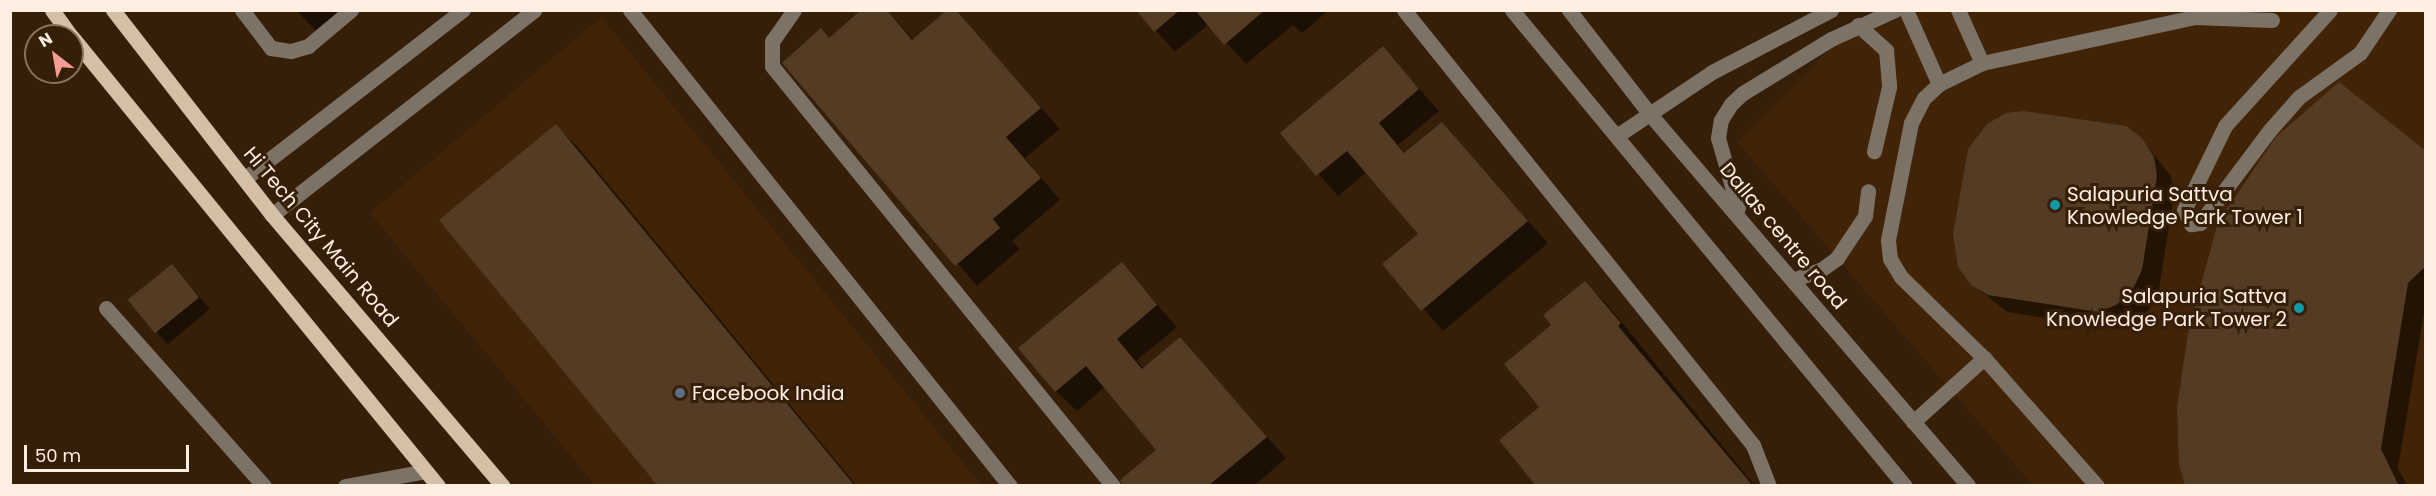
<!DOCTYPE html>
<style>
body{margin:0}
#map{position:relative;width:2436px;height:496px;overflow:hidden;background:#361f09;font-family:Poppins,sans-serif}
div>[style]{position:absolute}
.built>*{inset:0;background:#412407}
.shadow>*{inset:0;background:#0007}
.building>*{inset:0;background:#533b24;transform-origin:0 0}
.minor>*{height:15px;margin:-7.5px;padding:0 7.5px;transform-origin:7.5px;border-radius:7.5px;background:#7c7266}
.major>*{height:15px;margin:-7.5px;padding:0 7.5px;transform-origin:7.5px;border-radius:7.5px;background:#d4c0a6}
.dots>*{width:16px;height:16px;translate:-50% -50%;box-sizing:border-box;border:3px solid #361f09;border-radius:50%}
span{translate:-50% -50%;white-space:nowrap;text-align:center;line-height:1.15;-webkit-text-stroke:6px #361f09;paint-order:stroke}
.poi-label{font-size:20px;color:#ffefe2}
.left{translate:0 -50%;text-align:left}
.right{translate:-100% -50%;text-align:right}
.street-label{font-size:20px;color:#ffefe2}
.frame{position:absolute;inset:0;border:12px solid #ffefe2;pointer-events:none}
.north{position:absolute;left:24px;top:24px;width:60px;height:60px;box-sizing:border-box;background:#361f09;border:2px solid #867260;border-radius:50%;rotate:329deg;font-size:16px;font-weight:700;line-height:24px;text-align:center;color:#ffefe2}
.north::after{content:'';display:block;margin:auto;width:21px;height:27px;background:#f59c93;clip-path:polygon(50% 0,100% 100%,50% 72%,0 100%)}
.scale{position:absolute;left:24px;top:445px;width:165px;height:27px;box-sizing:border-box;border:3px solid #ffefe2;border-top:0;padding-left:8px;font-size:18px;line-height:21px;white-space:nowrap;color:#ffefe2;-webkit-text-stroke:4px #361f09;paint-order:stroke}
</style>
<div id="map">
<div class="built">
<i style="clip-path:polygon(1921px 11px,2425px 11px,2425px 485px,2033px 485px,1737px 142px,1836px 43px)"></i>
<i style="clip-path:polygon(601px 17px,981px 485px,595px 485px,370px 213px)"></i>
</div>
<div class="shadow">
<i style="clip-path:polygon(296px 10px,344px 10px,317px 32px)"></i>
<i style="clip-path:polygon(887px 10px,914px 40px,954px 10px,1060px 129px,1025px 158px,1060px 200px,1012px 241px,1020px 249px,977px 286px,784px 63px)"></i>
<i style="clip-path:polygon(1138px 10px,1329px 10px,1302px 33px,1293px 25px,1246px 64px,1209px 24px,1175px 52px)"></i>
<i style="clip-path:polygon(1383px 48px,1439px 111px,1398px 145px,1406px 154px,1442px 124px,1548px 243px,1443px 331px,1384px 264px,1420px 234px,1367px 172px,1338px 196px,1282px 133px)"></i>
<i style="clip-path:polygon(556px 126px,577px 146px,857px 486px,659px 486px)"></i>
<i style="clip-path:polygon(2141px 139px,2171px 176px,2174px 195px,2159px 289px,2148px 311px,2116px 329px,2007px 312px,1972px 284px)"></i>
<i style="clip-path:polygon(2426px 152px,2426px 301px,2398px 468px,2407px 486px,2187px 486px)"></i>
<i style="clip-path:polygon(1121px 264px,1177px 327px,1137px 360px,1144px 369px,1180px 339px,1286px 458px,1254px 486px,1127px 486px,1158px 450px,1105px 387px,1077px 411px,1056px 391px)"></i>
<i style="clip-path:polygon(183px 278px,210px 309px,168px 344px,157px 333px)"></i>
<i style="clip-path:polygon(1585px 283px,1606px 303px,1755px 486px,1537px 486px,1541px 407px,1553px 325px)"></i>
</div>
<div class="building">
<i style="clip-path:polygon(861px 10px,887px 10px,912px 40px,947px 10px,956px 10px,1041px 108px,1006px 137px,1041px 178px,993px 219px,1000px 228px,955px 266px,782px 63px,821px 28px,829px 38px)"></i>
<i style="clip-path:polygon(1136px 10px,1180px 10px,1154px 32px)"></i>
<i style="clip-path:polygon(1195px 10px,1265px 10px,1224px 45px)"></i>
<i style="clip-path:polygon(1383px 46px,1419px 89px,1379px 123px,1404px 153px,1442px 122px,1528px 221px,1421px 311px,1382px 264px,1418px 234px,1347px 151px,1316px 176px,1280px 133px)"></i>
<i style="clip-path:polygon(2339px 82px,2426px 151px,2426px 266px,2408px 283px,2381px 449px,2399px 486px,2185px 486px,2179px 464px,2177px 407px,2188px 333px,2218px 222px,2276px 137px)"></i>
<i style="clip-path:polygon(2023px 111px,2126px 126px,2142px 138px,2154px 157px,2157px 176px,2142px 270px,2131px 293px,2116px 305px,2098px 312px,1988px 295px,1971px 285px,1958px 267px,1953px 234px,1968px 149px,1987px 124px,2006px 113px)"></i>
<i style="clip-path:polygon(556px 124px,855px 486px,658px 486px,439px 220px)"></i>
<i style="clip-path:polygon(1122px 262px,1157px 305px,1117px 339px,1142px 369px,1180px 337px,1267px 437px,1208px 486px,1123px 486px,1120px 480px,1156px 450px,1086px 366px,1055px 392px,1018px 348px)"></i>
<i style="left:172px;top:264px;width:43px;height:57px;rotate:51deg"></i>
<i style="clip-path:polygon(1585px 281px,1621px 323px,1618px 326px,1753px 486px,1536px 486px,1499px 440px,1539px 407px,1504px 364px,1551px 325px,1543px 315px)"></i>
</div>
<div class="minor">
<i style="left:242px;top:10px;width:48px;rotate:52.7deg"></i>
<i style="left:271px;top:48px;width:20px;rotate:9deg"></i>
<i style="left:291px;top:51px;width:18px;rotate:-16deg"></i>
<i style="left:308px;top:46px;width:56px;rotate:-39.9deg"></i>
<i style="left:630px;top:10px;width:609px;rotate:51.4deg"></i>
<i style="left:794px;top:10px;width:38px;rotate:125deg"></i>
<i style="left:772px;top:41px;width:25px;rotate:90deg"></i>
<i style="left:772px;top:66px;width:541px;rotate:50.93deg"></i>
<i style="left:1404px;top:10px;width:558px;rotate:51.26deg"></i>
<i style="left:1753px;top:445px;width:44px;rotate:68.7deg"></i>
<i style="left:1512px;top:10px;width:617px;rotate:50.46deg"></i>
<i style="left:1569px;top:10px;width:129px;rotate:52.2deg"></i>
<i style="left:1648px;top:112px;width:492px;rotate:49.4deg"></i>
<i style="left:1906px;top:10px;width:81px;rotate:66deg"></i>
<i style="left:1958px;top:10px;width:58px;rotate:65.6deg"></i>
<i style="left:2330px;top:10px;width:156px;rotate:132.2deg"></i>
<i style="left:2225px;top:126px;width:93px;rotate:116deg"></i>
<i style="left:2184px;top:210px;width:16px;rotate:63deg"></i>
<i style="left:2191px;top:224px;width:9px;rotate:-6deg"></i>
<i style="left:2200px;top:223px;width:115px;rotate:-53.1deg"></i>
<i style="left:2269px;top:131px;width:45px;rotate:-48.6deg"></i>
<i style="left:2299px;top:97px;width:75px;rotate:-35.8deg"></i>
<i style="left:2360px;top:53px;width:52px;rotate:-56deg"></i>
<i style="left:1858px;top:25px;width:38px;rotate:42deg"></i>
<i style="left:1886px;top:50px;width:37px;rotate:85deg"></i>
<i style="left:1889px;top:87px;width:66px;rotate:103.2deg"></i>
<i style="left:1618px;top:135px;width:113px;rotate:-33.8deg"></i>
<i style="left:1712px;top:72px;width:134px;rotate:-27.5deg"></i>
<i style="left:244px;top:179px;width:277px;rotate:-37.7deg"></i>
<i style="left:1738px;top:208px;width:73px;rotate:-105.9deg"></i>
<i style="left:1718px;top:138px;width:18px;rotate:-81deg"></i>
<i style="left:1721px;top:120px;width:19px;rotate:-58deg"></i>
<i style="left:1731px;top:104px;width:16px;rotate:-43deg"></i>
<i style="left:1743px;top:93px;width:103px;rotate:-31.5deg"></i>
<i style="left:1831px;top:39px;width:70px;rotate:-24.4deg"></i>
<i style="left:272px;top:215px;width:333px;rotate:-38deg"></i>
<i style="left:1793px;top:280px;width:31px;rotate:-21deg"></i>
<i style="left:1822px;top:269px;width:19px;rotate:-36deg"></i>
<i style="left:1837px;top:258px;width:50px;rotate:-56.3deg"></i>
<i style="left:1865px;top:216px;width:25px;rotate:-83deg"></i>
<i style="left:106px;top:308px;width:238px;rotate:48.4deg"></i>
<i style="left:1913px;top:422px;width:96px;rotate:-42deg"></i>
<i style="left:345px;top:486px;width:82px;rotate:-10.5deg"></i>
<i style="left:2097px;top:486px;width:171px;rotate:-131.4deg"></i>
<i style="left:1984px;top:358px;width:116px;rotate:-135.7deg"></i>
<i style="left:1901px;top:277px;width:21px;rotate:-121deg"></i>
<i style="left:1890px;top:259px;width:19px;rotate:-96deg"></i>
<i style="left:1888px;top:240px;width:119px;rotate:-78.9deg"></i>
<i style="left:1911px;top:123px;width:28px;rotate:-63deg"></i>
<i style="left:1924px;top:98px;width:21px;rotate:-43deg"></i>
<i style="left:1939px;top:84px;width:48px;rotate:-26deg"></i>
<i style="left:1982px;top:63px;width:217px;rotate:-12.2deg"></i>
<i style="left:2194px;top:17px;width:78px;rotate:2.2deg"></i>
</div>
<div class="major">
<i style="left:52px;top:10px;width:32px;rotate:54deg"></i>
<i style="left:113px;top:10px;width:259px;rotate:52.2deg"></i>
<i style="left:272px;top:215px;width:356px;rotate:49.6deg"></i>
<i style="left:72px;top:37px;width:579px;rotate:50.81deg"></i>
</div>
<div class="dots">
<i style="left:2055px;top:205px;background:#0f9aa8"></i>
<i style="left:2299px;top:308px;background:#0f9aa8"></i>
<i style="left:680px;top:393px;background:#5c6f8a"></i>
</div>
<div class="poi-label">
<span class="left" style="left:2067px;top:206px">Salapuria Sattva<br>Knowledge Park Tower 1</span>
<span class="right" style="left:2287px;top:308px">Salapuria Sattva<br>Knowledge Park Tower 2</span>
<span class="left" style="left:692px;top:393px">Facebook India</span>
</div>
<div class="street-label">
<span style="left:1783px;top:236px;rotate:50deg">Dallas centre road</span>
<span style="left:321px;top:237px;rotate:50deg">Hi Tech City Main Road</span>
</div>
<div class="frame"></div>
<div class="north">N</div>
<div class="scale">50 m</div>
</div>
